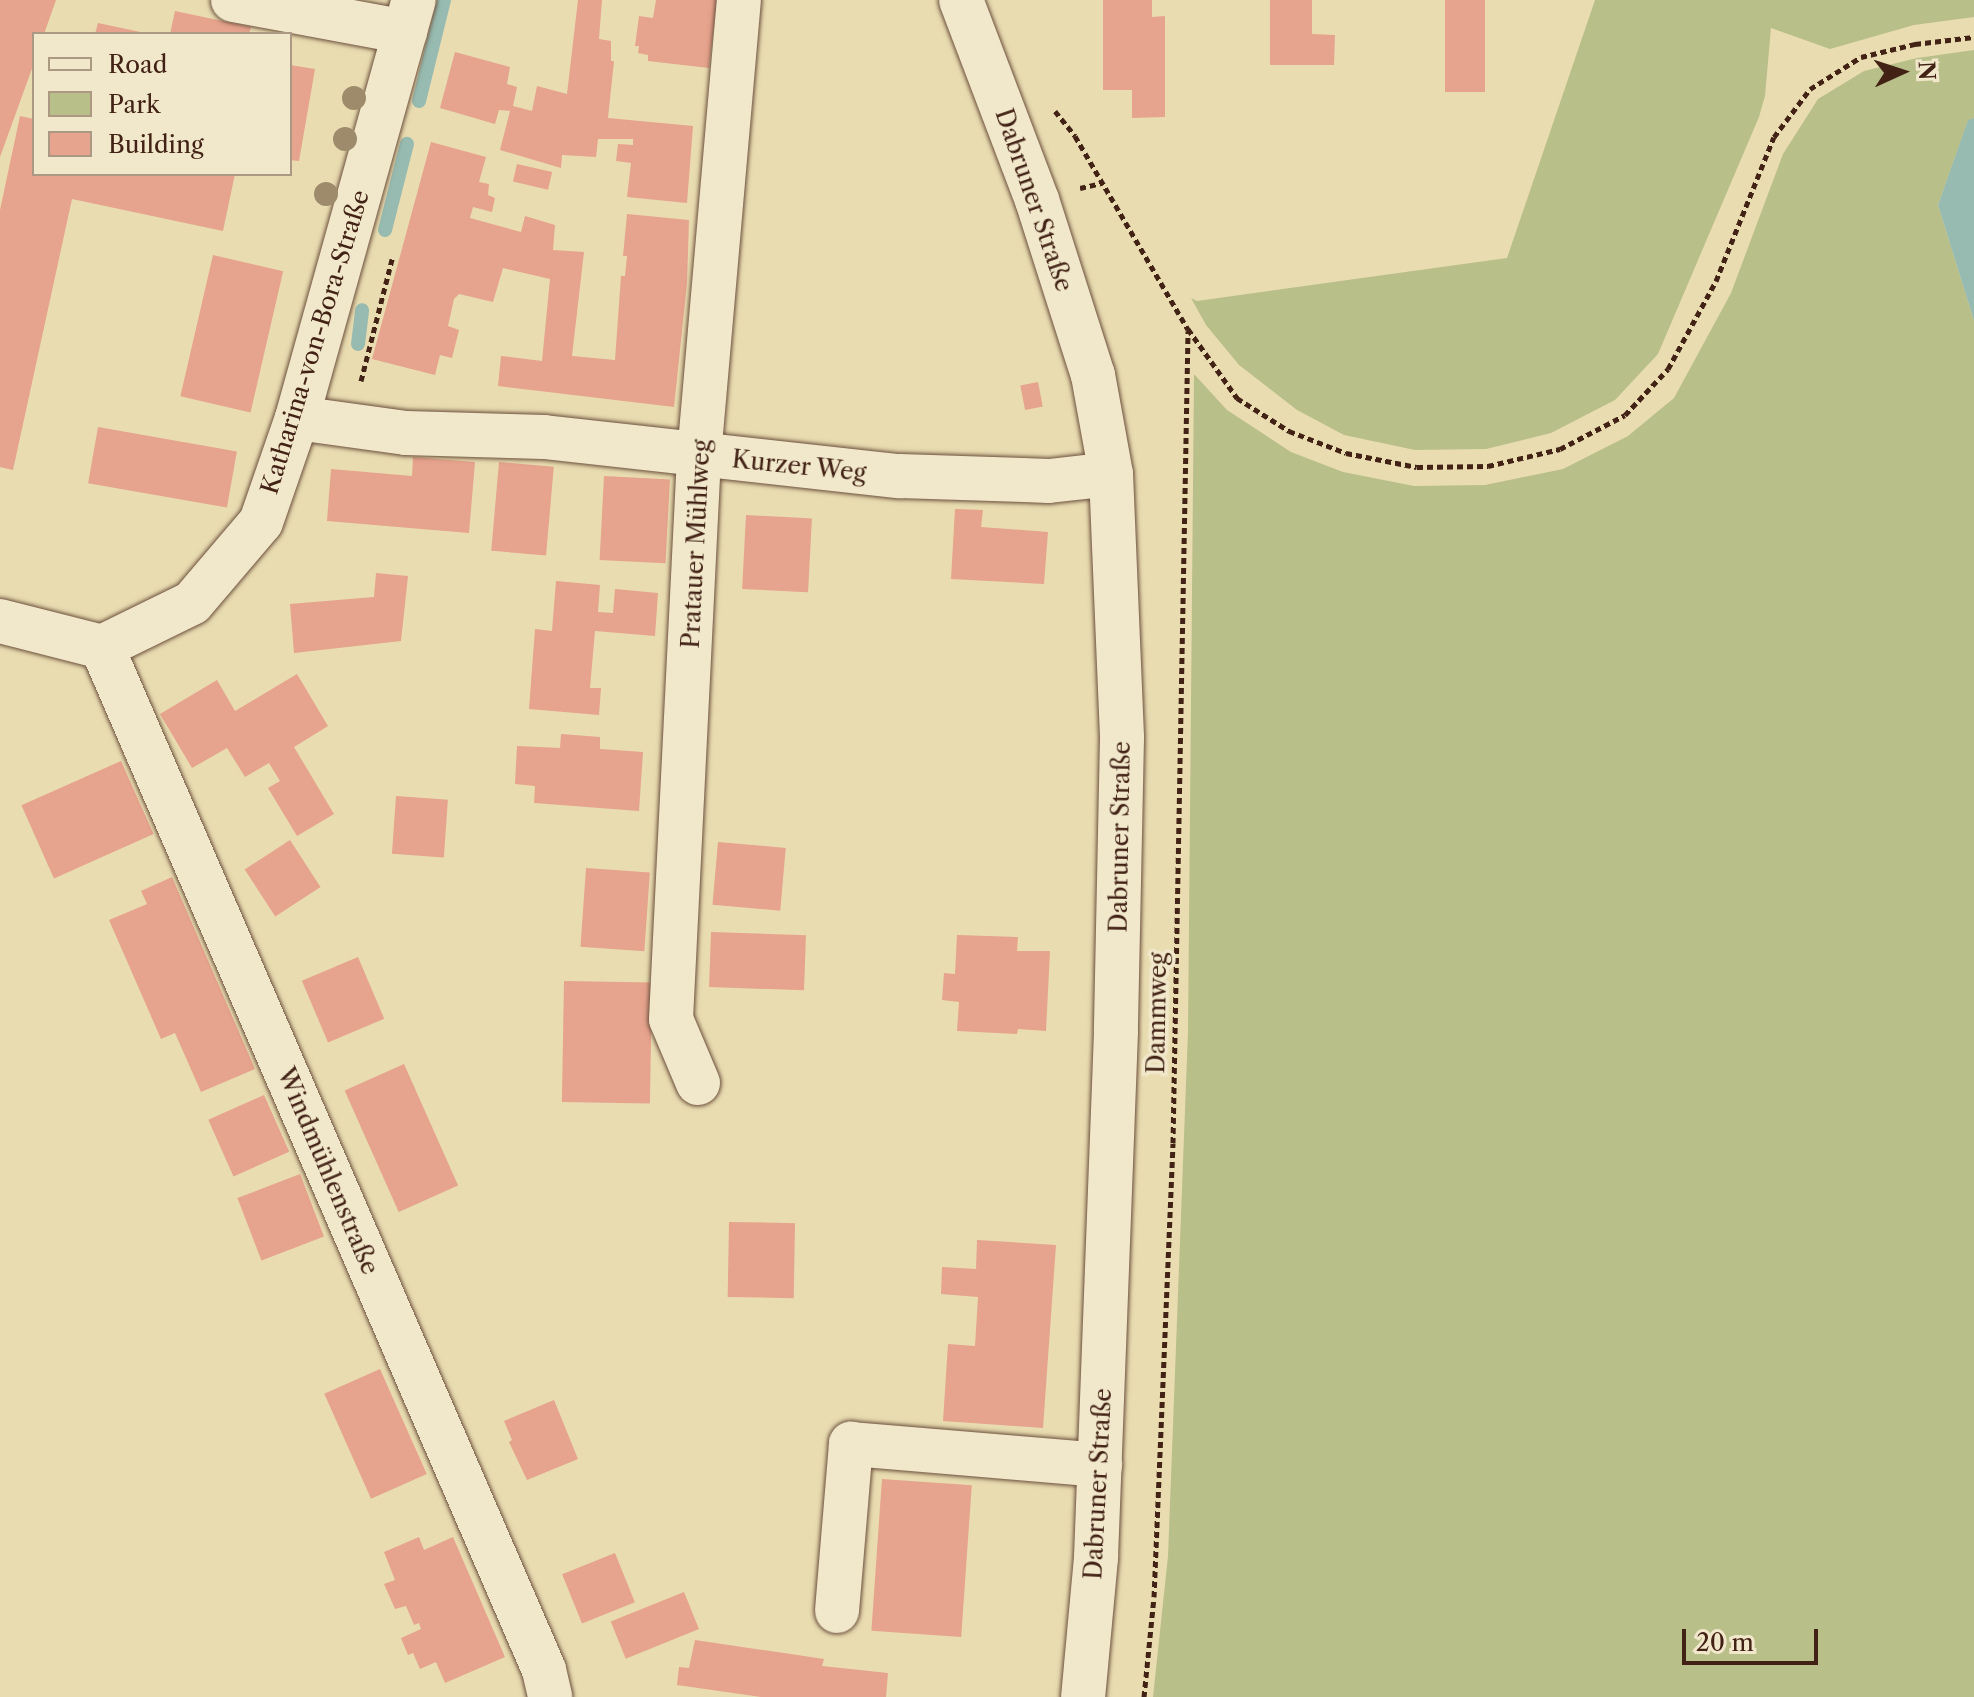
<!DOCTYPE html>
<meta charset="utf-8">
<style>
body{margin:0}
#map{position:relative;width:1974px;height:1697px;overflow:hidden;background:#e9dcb1;font-family:"Libre Caslon Text",serif}
div>[style]{position:absolute}
.green>*{inset:0;background:#b9bf89}
.water>*{inset:0;background:#97bbb0}
.stream>*{height:14px;margin:-7px;padding:0 7px;transform-origin:7px;border-radius:7px;background:#97bbb0}
.building>*{inset:0;background:#e6a38d;transform-origin:0 0}
.path>*{height:5px;margin-top:-2.5px;transform-origin:0;background:repeating-linear-gradient(90deg,#422215 0 6px,transparent 0 10px)}
.roads{filter:drop-shadow(0 0 2px #6c503c) drop-shadow(0 0 2px #6c503c)}
.minor>*{height:44px;margin:-22px;padding:0 22px;transform-origin:22px;border-radius:22px;background:#f1e8cc}
.trees>*{width:24px;height:24px;margin:-12px;border-radius:50%;background:#9e8b6b}
span{translate:-50% -50%;white-space:nowrap;text-align:center;line-height:1.15;-webkit-text-stroke:7px #f1e8cc;paint-order:stroke}
.street-label{font-size:24px;color:#422215}
.legend{position:absolute;left:32px;top:32px;width:260px;height:144px;box-sizing:border-box;background:#f1e8cc;border:2px solid #ab9983;margin:0;padding:10px 14px;list-style:none;font-size:24px;color:#422215}
.legend li{display:flex;align-items:center;gap:16px;height:40px}
.legend b{width:40px;border:2px solid #ab9983}
.north{position:absolute;left:1862px;top:32px;width:80px;height:80px;-webkit-text-stroke:6px #f1e8cc;paint-order:stroke;rotate:87deg;font-size:22px;font-weight:700;line-height:32px;text-align:center;color:#422215}
.north::after{content:'';display:block;margin:auto;width:28px;height:36px;background:#422215;clip-path:polygon(50% 0,100% 100%,50% 72%,0 100%)}
.scale{position:absolute;left:1682px;top:1629px;width:136px;height:36px;box-sizing:border-box;border:4px solid #422215;border-top:0;padding-left:10px;font-size:24px;line-height:28px;white-space:nowrap;color:#422215;-webkit-text-stroke:6px #f1e8cc;paint-order:stroke}
</style>
<div id="map">
<div class="green">
<i style="clip-path:polygon(1595px 0,1974px 0,1974px 17px,1914px 25px,1830px 49px,1771px 28px,1765px 96px,1759px 117px,1658px 354px,1615px 400px,1551px 433px,1486px 449px,1415px 450px,1344px 435px,1297px 410px,1239px 365px,1206px 325px,1191px 298px,1197px 301px,1507px 258px)"></i>
<i style="clip-path:polygon(1974px 50px,1974px 118px,1968px 121px,1938px 205px,1974px 321px,1974px 1697px,1153px 1697px,1168px 1556px,1188px 1031px,1194px 374px,1227px 410px,1291px 452px,1343px 472px,1414px 486px,1485px 485px,1563px 469px,1628px 436px,1674px 398px,1731px 293px,1783px 154px,1818px 99px,1864px 71px,1917px 58px)"></i>
</div>
<div class="water">
<i style="clip-path:polygon(1974px 118px,1974px 321px,1938px 205px,1968px 120px)"></i>
</div>
<div class="stream">
<i style="left:419px;top:101px;width:104px;rotate:-76.1deg"></i>
<i style="left:385px;top:230px;width:89px;rotate:-75.7deg"></i>
<i style="left:358px;top:344px;width:34px;rotate:-83deg"></i>
</div>
<div class="building">
<i style="clip-path:polygon(0 0,56px 0,44px 34px,34px 34px,34px 63px,0 157px)"></i>
<i style="clip-path:polygon(578px 0,602px 0,599px 39px,611px 41px,611px 61px,614px 61px,608px 118px,693px 126px,687px 203px,627px 197px,631px 163px,616px 161px,618px 144px,633px 145px,633px 139px,598px 139px,596px 157px,562px 155px,561px 168px,500px 150px,510px 111px,499px 110px,495px 124px,440px 108px,455px 52px,510px 67px,507px 84px,517px 87px,513px 106px,532px 111px,537px 86px,567px 94px)"></i>
<i style="clip-path:polygon(656px 0,717px 0,709px 68px,648px 61px,648px 55px,638px 53px,639px 46px,635px 46px,639px 16px,653px 18px)"></i>
<i style="clip-path:polygon(1103px 0,1152px 0,1152px 17px,1165px 16px,1165px 117px,1132px 118px,1132px 90px,1103px 90px)"></i>
<i style="clip-path:polygon(1270px 0,1312px 0,1312px 34px,1335px 35px,1334px 65px,1270px 65px)"></i>
<i style="left:1445px;top:0;width:40px;height:92px"></i>
<i style="clip-path:polygon(175px 11px,251px 27px,249px 34px,170px 34px)"></i>
<i style="clip-path:polygon(98px 23px,145px 33px,145px 34px,95px 34px)"></i>
<i style="clip-path:polygon(290px 65px,315px 69px,299px 161px,290px 160px)"></i>
<i style="clip-path:polygon(20px 116px,34px 119px,34px 174px,235px 174px,223px 231px,72px 199px,13px 470px,0 467px,0 210px)"></i>
<i style="clip-path:polygon(431px 142px,486px 157px,479px 182px,489px 184px,488px 195px,495px 198px,492px 212px,473px 207px,470px 218px,521px 232px,525px 216px,555px 225px,553px 250px,584px 252px,572px 356px,615px 360px,621px 276px,625px 276px,627px 256px,623px 256px,627px 214px,689px 220px,687px 283px,674px 407px,498px 386px,501px 356px,542px 361px,550px 279px,503px 268px,493px 302px,459px 294px,454px 299px,448px 326px,459px 330px,452px 358px,440px 355px,435px 375px,372px 359px)"></i>
<i style="left:517px;top:164px;width:36px;height:18px;rotate:13deg"></i>
<i style="left:213px;top:255px;width:72px;height:145px;rotate:13deg"></i>
<i style="left:1038px;top:382px;width:25px;height:18px;rotate:79deg"></i>
<i style="left:98px;top:427px;width:141px;height:57px;rotate:10deg"></i>
<i style="clip-path:polygon(413px 457px,475px 462px,469px 533px,327px 521px,331px 469px,412px 476px)"></i>
<i style="left:499px;top:462px;width:55px;height:89px;rotate:5deg"></i>
<i style="left:604px;top:476px;width:66px;height:84px;rotate:3deg"></i>
<i style="clip-path:polygon(955px 509px,983px 510px,981px 527px,1048px 532px,1044px 584px,951px 579px)"></i>
<i style="left:746px;top:515px;width:66px;height:74px;rotate:3deg"></i>
<i style="clip-path:polygon(376px 573px,408px 576px,401px 641px,294px 653px,290px 604px,374px 597px)"></i>
<i style="clip-path:polygon(556px 581px,600px 585px,598px 612px,613px 613px,615px 589px,658px 593px,655px 636px,595px 631px,590px 688px,601px 688px,599px 715px,529px 709px,535px 629px,552px 631px)"></i>
<i style="clip-path:polygon(297px 674px,328px 726px,294px 747px,334px 814px,297px 836px,268px 788px,280px 781px,269px 763px,245px 777px,227px 748px,192px 768px,160px 714px,217px 680px,235px 711px)"></i>
<i style="clip-path:polygon(561px 734px,600px 737px,600px 749px,643px 752px,639px 811px,534px 803px,535px 786px,515px 784px,517px 746px,560px 748px)"></i>
<i style="left:121px;top:761px;width:80px;height:109px;rotate:66deg"></i>
<i style="left:396px;top:796px;width:52px;height:58px;rotate:4deg"></i>
<i style="left:290px;top:840px;width:56px;height:54px;rotate:57deg"></i>
<i style="left:718px;top:842px;width:68px;height:63px;rotate:5deg"></i>
<i style="left:586px;top:868px;width:64px;height:79px;rotate:4deg"></i>
<i style="clip-path:polygon(172px 877px,255px 1069px,201px 1092px,175px 1033px,161px 1039px,109px 920px,147px 904px,141px 891px)"></i>
<i style="left:711px;top:932px;width:95px;height:55px;rotate:2deg"></i>
<i style="clip-path:polygon(957px 935px,1018px 937px,1017px 951px,1050px 951px,1046px 1031px,1018px 1029px,1017px 1034px,957px 1031px,959px 1002px,942px 1000px,944px 973px,955px 974px)"></i>
<i style="left:358px;top:957px;width:67px;height:61px;rotate:67deg"></i>
<i style="left:564px;top:981px;width:88px;height:121px;rotate:1deg"></i>
<i style="left:404px;top:1064px;width:133px;height:65px;rotate:66deg"></i>
<i style="left:264px;top:1095px;width:62px;height:61px;rotate:66deg"></i>
<i style="left:300px;top:1174px;width:67px;height:67px;rotate:69deg"></i>
<i style="left:729px;top:1222px;width:66px;height:75px;rotate:1deg"></i>
<i style="clip-path:polygon(977px 1240px,1056px 1245px,1043px 1428px,943px 1421px,948px 1344px,975px 1346px,978px 1297px,941px 1294px,942px 1267px,976px 1269px)"></i>
<i style="left:380px;top:1369px;width:115px;height:61px;rotate:66deg"></i>
<i style="clip-path:polygon(554px 1400px,578px 1459px,527px 1480px,509px 1442px,512px 1440px,504px 1421px)"></i>
<i style="left:882px;top:1479px;width:90px;height:152px;rotate:4deg"></i>
<i style="clip-path:polygon(419px 1537px,424px 1550px,453px 1537px,505px 1657px,445px 1683px,436px 1662px,420px 1669px,413px 1653px,408px 1655px,401px 1638px,421px 1629px,419px 1623px,414px 1625px,406px 1606px,395px 1609px,384px 1584px,395px 1580px,384px 1552px)"></i>
<i style="left:615px;top:1553px;width:53px;height:57px;rotate:68deg"></i>
<i style="left:684px;top:1592px;width:40px;height:79px;rotate:68deg"></i>
<i style="clip-path:polygon(695px 1640px,824px 1659px,822px 1666px,888px 1673px,886px 1697px,761px 1697px,677px 1685px,679px 1667px,689px 1668px)"></i>
</div>
<div class="path">
<i style="left:1055px;top:111px;width:32px;rotate:51deg"></i>
<i style="left:1075px;top:136px;width:224px;rotate:59.7deg"></i>
<i style="left:1188px;top:329px;width:85px;rotate:54.6deg"></i>
<i style="left:1237px;top:398px;width:62px;rotate:32.4deg"></i>
<i style="left:1289px;top:431px;width:61px;rotate:21.1deg"></i>
<i style="left:1346px;top:453px;width:72px;rotate:11.2deg"></i>
<i style="left:1417px;top:467px;width:71px;rotate:-0.8deg"></i>
<i style="left:1488px;top:466px;width:74px;rotate:-13.3deg"></i>
<i style="left:1560px;top:449px;width:73px;rotate:-27.6deg"></i>
<i style="left:1625px;top:415px;width:63px;rotate:-46.9deg"></i>
<i style="left:1668px;top:369px;width:100px;rotate:-61.4deg"></i>
<i style="left:1716px;top:281px;width:155px;rotate:-68.1deg"></i>
<i style="left:1774px;top:137px;width:60px;rotate:-53.1deg"></i>
<i style="left:1810px;top:89px;width:60px;rotate:-32.1deg"></i>
<i style="left:1861px;top:57px;width:56px;rotate:-13.5deg"></i>
<i style="left:1915px;top:44px;width:59px;rotate:-6.8deg"></i>
<i style="left:1080px;top:188px;width:23px;rotate:-13deg"></i>
<i style="left:361px;top:381px;width:126px;rotate:-75.7deg"></i>
<i style="left:1144px;top:1697px;width:100px;rotate:-84.3deg"></i>
<i style="left:1154px;top:1597px;width:454px;rotate:-87.6deg"></i>
<i style="left:1173px;top:1143px;width:812px;rotate:-88.94deg"></i>
</div>
<div class="roads">
<div class="minor">
<i style="left:233px;top:0;width:175px;rotate:10.5deg"></i>
<i style="left:961px;top:0;width:214px;rotate:69.2deg"></i>
<i style="left:1037px;top:200px;width:184px;rotate:72.3deg"></i>
<i style="left:1093px;top:375px;width:101px;rotate:79.7deg"></i>
<i style="left:1111px;top:474px;width:264px;rotate:87.6deg"></i>
<i style="left:1122px;top:738px;width:294px;rotate:91.2deg"></i>
<i style="left:1116px;top:1032px;width:526px;rotate:92.18deg"></i>
<i style="left:1096px;top:1558px;width:140px;rotate:95.3deg"></i>
<i style="left:297px;top:418px;width:110px;rotate:7.8deg"></i>
<i style="left:406px;top:433px;width:138px;rotate:1.7deg"></i>
<i style="left:544px;top:437px;width:358px;rotate:6.3deg"></i>
<i style="left:900px;top:476px;width:149px;rotate:1.9deg"></i>
<i style="left:1049px;top:481px;width:62px;rotate:-6.4deg"></i>
<i style="left:0;top:621px;width:105px;rotate:14.3deg"></i>
<i style="left:102px;top:647px;width:100px;rotate:-26.1deg"></i>
<i style="left:192px;top:603px;width:106px;rotate:-49.6deg"></i>
<i style="left:261px;top:522px;width:110px;rotate:-70.9deg"></i>
<i style="left:297px;top:418px;width:434px;rotate:-74.4deg"></i>
<i style="left:102px;top:647px;width:1114px;rotate:66.63deg"></i>
<i style="left:544px;top:1670px;width:28px;rotate:77deg"></i>
<i style="left:698px;top:1083px;width:69px;rotate:-112.9deg"></i>
<i style="left:671px;top:1019px;width:564px;rotate:-87.15deg"></i>
<i style="left:699px;top:456px;width:458px;rotate:-85deg"></i>
<i style="left:837px;top:1611px;width:168px;rotate:-85.2deg"></i>
<i style="left:851px;top:1444px;width:250px;rotate:4.8deg"></i>
</div>
</div>
<div class="trees">
<i style="left:354px;top:98px"></i>
<i style="left:345px;top:139px"></i>
<i style="left:326px;top:194px"></i>
</div>
<div class="street-label">
<span style="left:1034px;top:200px;rotate:71deg">Dabruner Straße</span>
<span style="left:315px;top:342px;rotate:-73deg">Katharina-von-Bora-Straße</span>
<span style="left:799px;top:466px;rotate:6deg">Kurzer Weg</span>
<span style="left:696px;top:544px;rotate:-87deg">Pratauer Mühlweg</span>
<span style="left:1120px;top:837px;rotate:-89deg">Dabruner Straße</span>
<span style="left:1157px;top:1013px;rotate:-89deg">Dammweg</span>
<span style="left:328px;top:1171px;rotate:67deg">Windmühlenstraße</span>
<span style="left:1098px;top:1484px;rotate:-87deg">Dabruner Straße</span>
</div>
<ul class="legend">
<li><b style="height:10px;background:#f1e8cc"></b>Road</li>
<li><b style="height:22px;background:#b9bf89"></b>Park</li>
<li><b style="height:22px;background:#e6a38d"></b>Building</li>
</ul>
<div class="north">N</div>
<div class="scale">20 m</div>
</div>
